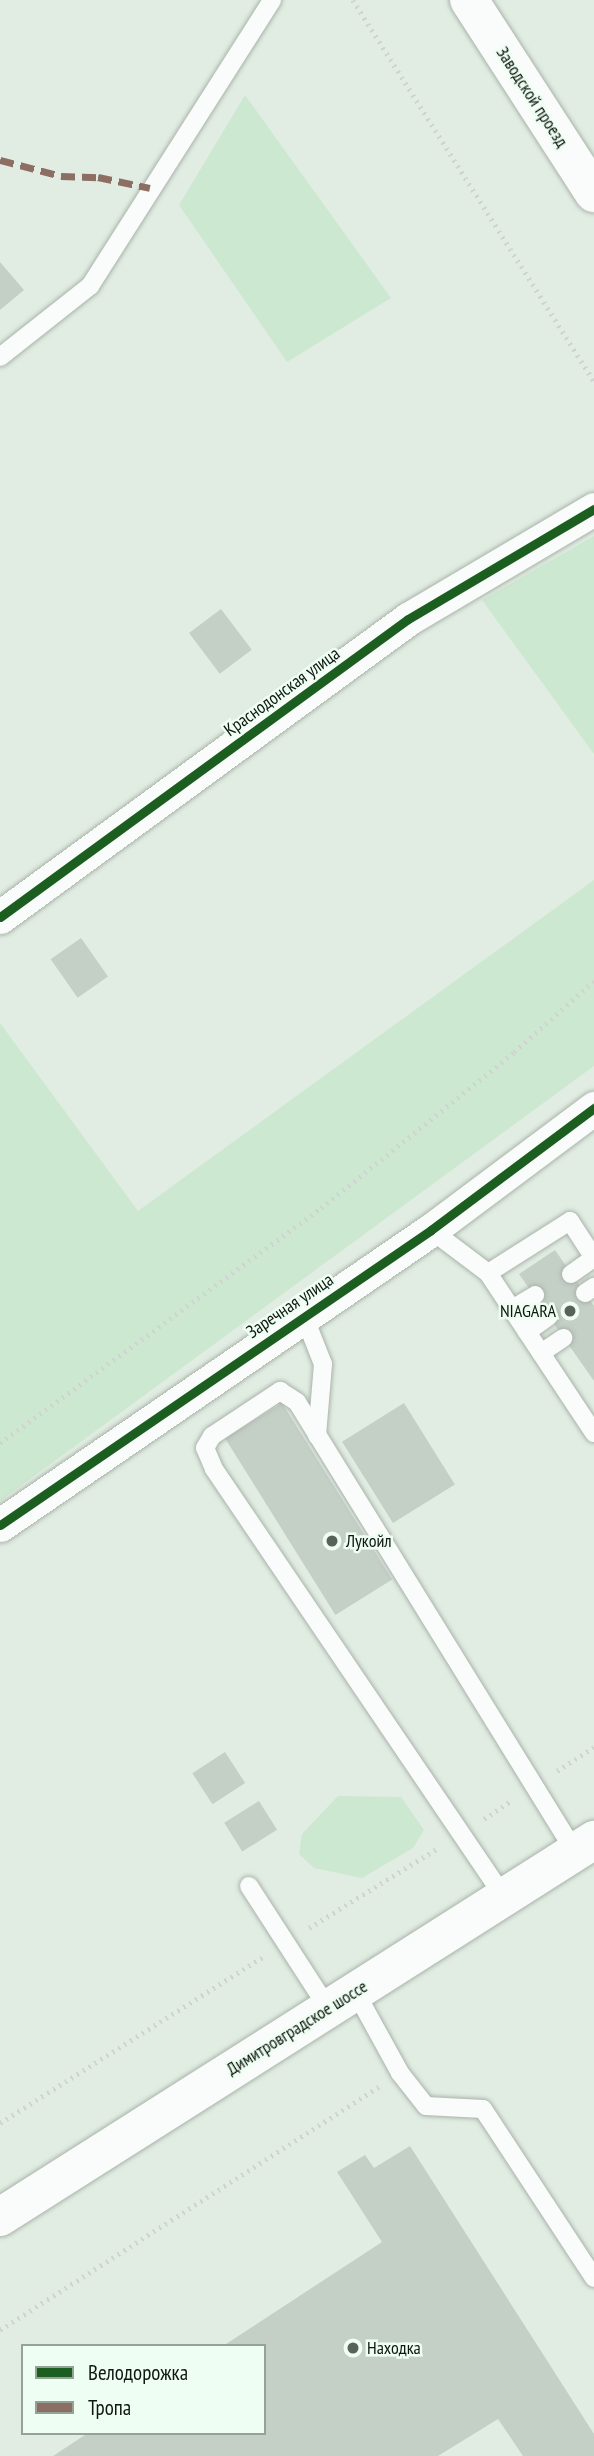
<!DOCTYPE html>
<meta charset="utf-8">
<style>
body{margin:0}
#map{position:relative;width:594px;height:2456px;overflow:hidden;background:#e1ede2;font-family:"PT Sans Narrow",sans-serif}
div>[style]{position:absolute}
.green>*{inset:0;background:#cde8d1}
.building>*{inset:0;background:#c4cfc6;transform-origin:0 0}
.path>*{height:4.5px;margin-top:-2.25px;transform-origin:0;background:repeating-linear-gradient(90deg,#cfd4d0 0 2px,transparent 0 7px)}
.roads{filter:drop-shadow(0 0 2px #aab3ab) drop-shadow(0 0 2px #aab3ab)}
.lane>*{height:18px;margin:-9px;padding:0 9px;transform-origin:9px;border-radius:9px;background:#fafcfb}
.street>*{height:33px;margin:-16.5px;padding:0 16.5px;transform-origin:16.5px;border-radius:16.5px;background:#fafcfb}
.secondary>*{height:38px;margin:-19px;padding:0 19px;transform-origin:19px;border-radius:19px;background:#fafcfb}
.primary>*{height:38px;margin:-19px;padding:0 19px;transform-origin:19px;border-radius:19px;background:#fafcfb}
.quiet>*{height:7px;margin-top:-3.5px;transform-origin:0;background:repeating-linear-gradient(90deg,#8d6e63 0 14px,transparent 0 21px)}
.cycleway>*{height:9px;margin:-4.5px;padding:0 4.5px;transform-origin:4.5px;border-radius:4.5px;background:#1b5e20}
.dots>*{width:19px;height:19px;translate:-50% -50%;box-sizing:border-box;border:4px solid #effef2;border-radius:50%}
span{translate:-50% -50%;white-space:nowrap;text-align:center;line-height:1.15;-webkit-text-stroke:5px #effef2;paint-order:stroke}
.street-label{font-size:18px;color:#0e1710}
.poi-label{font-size:18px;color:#0e1710}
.right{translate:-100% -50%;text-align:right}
.left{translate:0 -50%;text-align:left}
.legend{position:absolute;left:21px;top:2344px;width:245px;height:91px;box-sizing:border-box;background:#effef2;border:2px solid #95a298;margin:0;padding:9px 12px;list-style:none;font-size:21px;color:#0e1710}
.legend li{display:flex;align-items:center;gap:14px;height:35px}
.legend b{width:35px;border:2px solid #95a298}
</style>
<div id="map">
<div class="green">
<i style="clip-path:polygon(245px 95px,391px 298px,287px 362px,179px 205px)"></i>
<i style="clip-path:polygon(594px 536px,594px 754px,482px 600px)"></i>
<i style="clip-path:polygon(594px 880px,594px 1066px,0 1501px,0 1023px,138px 1211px)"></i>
<i style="clip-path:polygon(338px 1796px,401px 1797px,424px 1830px,413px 1848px,362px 1878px,314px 1868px,299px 1854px,302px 1834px)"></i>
</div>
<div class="building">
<i style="clip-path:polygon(0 262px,24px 290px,0 310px)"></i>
<i style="left:221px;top:609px;width:51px;height:40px;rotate:53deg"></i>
<i style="left:81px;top:938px;width:47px;height:37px;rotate:55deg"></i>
<i style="clip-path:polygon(555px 1250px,594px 1306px,594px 1381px,519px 1274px)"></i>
<i style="left:282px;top:1403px;width:208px;height:67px;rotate:58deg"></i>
<i style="left:404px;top:1403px;width:96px;height:73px;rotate:58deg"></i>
<i style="left:225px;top:1752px;width:37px;height:39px;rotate:57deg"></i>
<i style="left:259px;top:1801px;width:34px;height:41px;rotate:58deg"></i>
<i style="clip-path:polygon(410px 2146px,594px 2434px,594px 2456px,523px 2456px,498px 2419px,438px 2456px,53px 2456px,88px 2433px,264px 2433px,264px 2346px,223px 2346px,382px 2242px,337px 2172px,365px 2155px,374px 2168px)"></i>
</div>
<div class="path">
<i style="left:353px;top:0;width:451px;rotate:57.7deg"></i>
<i style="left:0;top:1443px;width:398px;rotate:-36.2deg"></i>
<i style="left:321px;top:1208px;width:248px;rotate:-38.9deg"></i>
<i style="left:514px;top:1052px;width:107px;rotate:-41.6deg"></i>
<i style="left:557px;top:1771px;width:44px;rotate:-33deg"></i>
<i style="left:484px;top:1819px;width:34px;rotate:-34deg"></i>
<i style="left:309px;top:1928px;width:152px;rotate:-31.8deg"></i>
<i style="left:0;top:2123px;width:311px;rotate:-32.3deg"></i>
<i style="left:0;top:2330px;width:450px;rotate:-32.7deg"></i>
</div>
<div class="roads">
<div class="lane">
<i style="left:0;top:357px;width:115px;rotate:-38.3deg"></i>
<i style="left:90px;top:286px;width:339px;rotate:-57.5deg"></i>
<i style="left:431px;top:1230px;width:71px;rotate:37deg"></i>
<i style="left:594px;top:1258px;width:44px;rotate:-123deg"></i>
<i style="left:570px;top:1221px;width:97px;rotate:147.6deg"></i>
<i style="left:488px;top:1273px;width:192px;rotate:56.5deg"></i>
<i style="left:571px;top:1274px;width:28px;rotate:-35deg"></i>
<i style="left:585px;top:1293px;width:11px;rotate:-34deg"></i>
<i style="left:512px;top:1309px;width:27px;rotate:-31deg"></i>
<i style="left:304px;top:1316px;width:52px;rotate:68.4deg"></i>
<i style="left:323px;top:1364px;width:72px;rotate:94.8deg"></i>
<i style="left:527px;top:1332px;width:27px;rotate:-36deg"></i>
<i style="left:541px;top:1353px;width:27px;rotate:-34deg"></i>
<i style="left:249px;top:1886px;width:145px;rotate:57.1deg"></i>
<i style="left:504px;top:1897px;width:517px;rotate:-124.12deg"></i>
<i style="left:214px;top:1469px;width:23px;rotate:-113deg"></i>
<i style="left:205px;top:1448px;width:14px;rotate:-60deg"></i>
<i style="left:212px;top:1436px;width:82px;rotate:-33.5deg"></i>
<i style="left:280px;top:1391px;width:20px;rotate:33deg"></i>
<i style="left:297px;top:1402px;width:529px;rotate:58.29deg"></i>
<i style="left:355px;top:1991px;width:94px;rotate:61.2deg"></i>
<i style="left:400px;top:2073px;width:42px;rotate:51.8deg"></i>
<i style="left:426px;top:2106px;width:57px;rotate:3deg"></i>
<i style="left:483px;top:2109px;width:202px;rotate:56.7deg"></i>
</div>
<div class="street">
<i style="left:0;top:917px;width:505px;rotate:-36.14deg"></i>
<i style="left:408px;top:619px;width:216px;rotate:-30.6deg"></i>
<i style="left:0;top:1525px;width:522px;rotate:-34.39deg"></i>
<i style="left:431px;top:1230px;width:204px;rotate:-36.8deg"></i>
</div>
<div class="secondary">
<i style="left:469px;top:0;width:230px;rotate:57.1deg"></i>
</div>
<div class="primary">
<i style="left:0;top:2217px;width:704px;rotate:-32.4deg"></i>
</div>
</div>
<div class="quiet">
<i style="left:0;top:160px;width:63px;rotate:14.7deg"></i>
<i style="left:61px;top:176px;width:37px;rotate:2deg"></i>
<i style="left:98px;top:177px;width:53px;rotate:11.9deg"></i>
</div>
<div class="cycleway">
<i style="left:0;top:917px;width:505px;rotate:-36.14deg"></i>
<i style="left:408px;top:619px;width:216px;rotate:-30.6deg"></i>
<i style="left:0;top:1525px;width:522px;rotate:-34.39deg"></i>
<i style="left:431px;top:1230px;width:204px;rotate:-36.8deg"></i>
</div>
<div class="dots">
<i style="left:570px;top:1311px;background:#58625a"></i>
<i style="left:332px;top:1541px;background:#58625a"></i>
<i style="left:353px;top:2348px;background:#58625a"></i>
</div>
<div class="street-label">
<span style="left:532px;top:97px;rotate:57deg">Заводской проезд</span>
<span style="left:282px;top:692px;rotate:-36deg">Краснодонская улица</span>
<span style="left:290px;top:1306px;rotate:-34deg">Заречная улица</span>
<span style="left:297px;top:2028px;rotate:-32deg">Димитровградское шоссе</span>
</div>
<div class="poi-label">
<span class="right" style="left:556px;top:1311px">NIAGARA</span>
<span class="left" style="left:346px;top:1541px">Лукойл</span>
<span class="left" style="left:367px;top:2348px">Находка</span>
</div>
<ul class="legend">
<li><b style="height:9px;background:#1b5e20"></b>Велодорожка</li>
<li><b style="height:9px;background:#8d6e63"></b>Тропа</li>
</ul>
</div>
